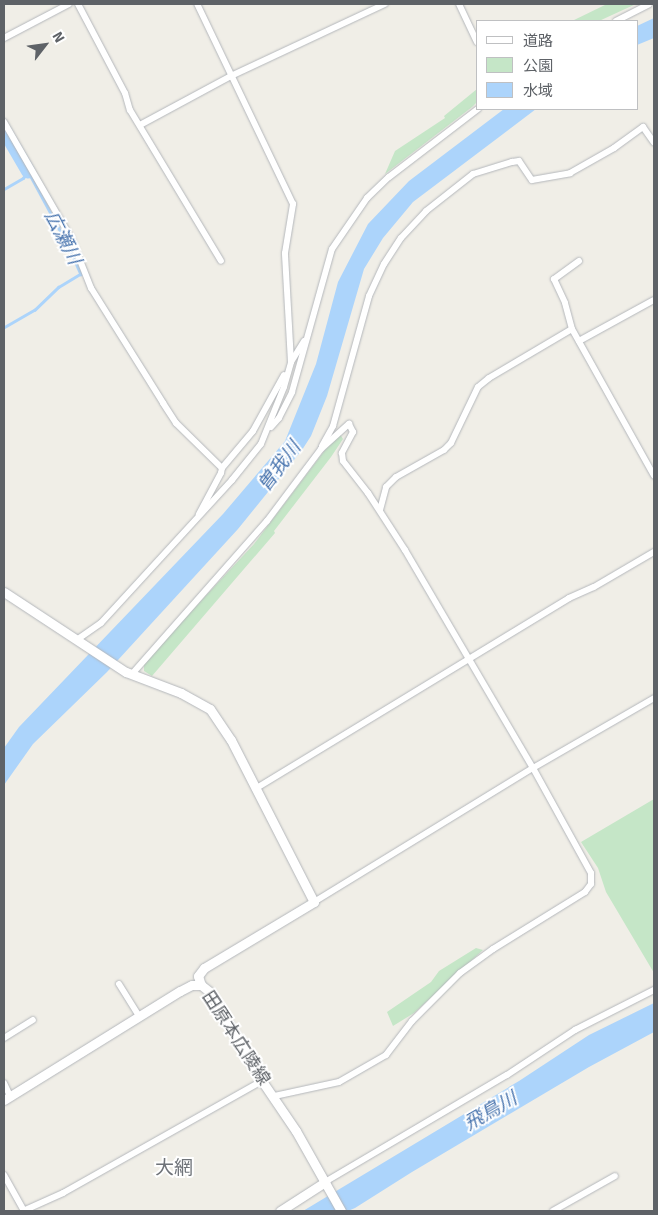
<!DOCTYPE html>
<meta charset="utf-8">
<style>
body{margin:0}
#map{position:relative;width:658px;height:1215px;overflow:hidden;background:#f0eee7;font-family:Signika,"Noto Sans JP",sans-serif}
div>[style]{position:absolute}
.green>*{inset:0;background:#c5e6c7}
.water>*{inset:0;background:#acd4fb}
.stream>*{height:2.5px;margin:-1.25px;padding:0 1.25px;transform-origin:1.25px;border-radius:1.25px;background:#acd4fb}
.river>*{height:14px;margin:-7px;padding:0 7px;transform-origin:7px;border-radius:7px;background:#acd4fb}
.roads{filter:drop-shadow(0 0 1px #b4b7bb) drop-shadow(0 0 1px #b4b7bb)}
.street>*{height:6px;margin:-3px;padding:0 3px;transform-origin:3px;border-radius:3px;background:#fff}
.secondary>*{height:9px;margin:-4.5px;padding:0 4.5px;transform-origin:4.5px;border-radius:4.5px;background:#fff}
span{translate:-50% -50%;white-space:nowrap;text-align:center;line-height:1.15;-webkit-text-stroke:4px #fff;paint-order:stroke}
.street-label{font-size:18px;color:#5e6267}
.water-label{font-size:19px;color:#4874ae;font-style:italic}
.neighbourhood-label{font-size:19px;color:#6f7379}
.frame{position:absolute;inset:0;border:5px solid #5e6267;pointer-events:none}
.legend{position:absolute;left:476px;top:20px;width:162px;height:90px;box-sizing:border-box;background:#fff;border:1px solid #bfc0c2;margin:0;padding:6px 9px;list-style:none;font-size:15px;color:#5e6267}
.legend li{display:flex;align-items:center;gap:10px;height:25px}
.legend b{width:25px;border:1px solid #bfc0c2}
.north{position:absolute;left:20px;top:20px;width:50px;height:50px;-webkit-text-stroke:4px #fff;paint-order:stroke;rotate:60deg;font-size:14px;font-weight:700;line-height:20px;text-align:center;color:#5e6267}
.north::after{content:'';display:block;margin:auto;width:18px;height:22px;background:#5e6267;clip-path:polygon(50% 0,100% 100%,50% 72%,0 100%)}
</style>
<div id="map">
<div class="green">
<i style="clip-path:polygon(607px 4px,636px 4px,599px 21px,572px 21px)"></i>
<i style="clip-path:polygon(477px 89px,477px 102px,472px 107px,385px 174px,395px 151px,445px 118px,444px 116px)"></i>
<i style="clip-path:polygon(340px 434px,343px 439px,331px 457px,274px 531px,275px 533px,152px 676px,144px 671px,144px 662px,254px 544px,325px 450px)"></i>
<i style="clip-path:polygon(654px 799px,654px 973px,606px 892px,598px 868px,581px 842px)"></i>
<i style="clip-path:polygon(476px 948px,483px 950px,414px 1013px,393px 1026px,387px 1012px,431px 982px,439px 971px)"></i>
</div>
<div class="water">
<i style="clip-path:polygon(654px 18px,654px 38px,637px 45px,637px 26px)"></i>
<i style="clip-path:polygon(504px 109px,536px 109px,413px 202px,383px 238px,364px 269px,327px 396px,311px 436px,302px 450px,238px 529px,107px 672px,33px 744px,4px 785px,4px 748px,19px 727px,223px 514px,285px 441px,316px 364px,338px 282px,368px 224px,409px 181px)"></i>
<i style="clip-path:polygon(654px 1003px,654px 1032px,589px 1067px,412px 1172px,355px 1208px,348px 1211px,303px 1211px,519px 1081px,589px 1035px)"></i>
</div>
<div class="stream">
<i style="left:4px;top:189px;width:22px;rotate:-30deg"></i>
<i style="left:23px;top:178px;width:9px;rotate:-54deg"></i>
<i style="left:28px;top:171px;width:84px;rotate:61.6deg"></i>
<i style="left:68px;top:245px;width:32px;rotate:66deg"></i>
<i style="left:81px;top:274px;width:26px;rotate:149deg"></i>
<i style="left:59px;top:287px;width:33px;rotate:136deg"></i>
<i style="left:35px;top:310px;width:36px;rotate:150deg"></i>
</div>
<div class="river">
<i style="left:4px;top:130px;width:48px;rotate:59.7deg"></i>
</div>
<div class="roads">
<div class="street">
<i style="left:78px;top:4px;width:101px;rotate:62.2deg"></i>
<i style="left:125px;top:93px;width:18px;rotate:74deg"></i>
<i style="left:130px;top:110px;width:176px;rotate:58.9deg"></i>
<i style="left:459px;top:4px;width:42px;rotate:64.7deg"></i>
<i style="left:616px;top:21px;width:37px;rotate:-27deg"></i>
<i style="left:4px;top:38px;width:73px;rotate:-27.6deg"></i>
<i style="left:4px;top:122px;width:136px;rotate:60deg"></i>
<i style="left:72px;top:240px;width:52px;rotate:68.4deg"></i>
<i style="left:91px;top:288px;width:136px;rotate:57.9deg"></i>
<i style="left:163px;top:403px;width:24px;rotate:57deg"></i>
<i style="left:176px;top:423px;width:64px;rotate:44.4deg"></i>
<i style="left:222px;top:468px;width:5px;rotate:101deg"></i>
<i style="left:221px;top:473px;width:47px;rotate:118.2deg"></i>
<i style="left:140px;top:125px;width:103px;rotate:-28.3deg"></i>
<i style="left:231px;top:76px;width:170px;rotate:-25.1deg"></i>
<i style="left:579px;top:261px;width:31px;rotate:144deg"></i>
<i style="left:554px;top:279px;width:26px;rotate:65deg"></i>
<i style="left:565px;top:303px;width:27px;rotate:75deg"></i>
<i style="left:572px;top:329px;width:168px;rotate:60.8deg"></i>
<i style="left:579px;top:341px;width:85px;rotate:-28.7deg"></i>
<i style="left:291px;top:362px;width:25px;rotate:-58deg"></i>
<i style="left:271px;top:427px;width:12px;rotate:-48deg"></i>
<i style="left:279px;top:418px;width:29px;rotate:-63deg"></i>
<i style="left:292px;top:392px;width:148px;rotate:-74.4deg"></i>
<i style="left:332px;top:249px;width:62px;rotate:-55.5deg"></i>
<i style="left:367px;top:198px;width:30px;rotate:-44deg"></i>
<i style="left:389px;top:177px;width:112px;rotate:-37.4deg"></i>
<i style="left:322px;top:446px;width:23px;rotate:-61deg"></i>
<i style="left:333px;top:426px;width:135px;rotate:-74.5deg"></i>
<i style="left:369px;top:296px;width:35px;rotate:-65deg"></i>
<i style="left:384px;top:264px;width:31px;rotate:-57deg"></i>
<i style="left:401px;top:238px;width:37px;rotate:-47deg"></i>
<i style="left:426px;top:211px;width:60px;rotate:-38.2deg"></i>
<i style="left:473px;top:174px;width:41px;rotate:-17.1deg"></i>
<i style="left:512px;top:162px;width:7px;rotate:-8deg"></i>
<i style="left:519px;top:161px;width:23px;rotate:56deg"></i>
<i style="left:532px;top:180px;width:39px;rotate:-10deg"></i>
<i style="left:570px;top:173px;width:51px;rotate:-29.6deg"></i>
<i style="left:614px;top:148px;width:36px;rotate:-36deg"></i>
<i style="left:643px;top:127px;width:19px;rotate:55deg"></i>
<i style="left:222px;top:468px;width:48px;rotate:-50deg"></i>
<i style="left:253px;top:431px;width:64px;rotate:-61deg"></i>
<i style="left:380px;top:510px;width:24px;rotate:-75deg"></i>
<i style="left:386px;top:487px;width:14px;rotate:-45deg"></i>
<i style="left:396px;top:477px;width:55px;rotate:-29.4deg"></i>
<i style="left:444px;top:450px;width:10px;rotate:-45deg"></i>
<i style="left:451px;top:443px;width:62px;rotate:-64.3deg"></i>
<i style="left:478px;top:387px;width:14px;rotate:-39deg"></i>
<i style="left:489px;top:378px;width:96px;rotate:-30.6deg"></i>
<i style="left:78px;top:639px;width:28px;rotate:-35deg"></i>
<i style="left:101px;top:623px;width:194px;rotate:-47.5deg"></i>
<i style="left:232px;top:480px;width:46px;rotate:-51.1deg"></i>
<i style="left:261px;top:444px;width:61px;rotate:-68deg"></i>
<i style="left:284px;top:387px;width:26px;rotate:-74deg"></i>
<i style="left:291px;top:362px;width:109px;rotate:-93.2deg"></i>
<i style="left:285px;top:253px;width:50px;rotate:-80.7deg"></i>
<i style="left:293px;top:204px;width:222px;rotate:-115.6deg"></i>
<i style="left:132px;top:674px;width:204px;rotate:-48.6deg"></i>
<i style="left:267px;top:521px;width:90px;rotate:-53.1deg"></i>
<i style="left:321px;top:449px;width:38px;rotate:-42deg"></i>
<i style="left:349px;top:424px;width:9px;rotate:63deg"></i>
<i style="left:353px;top:432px;width:24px;rotate:118deg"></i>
<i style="left:342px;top:453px;width:8px;rotate:83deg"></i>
<i style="left:343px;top:461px;width:41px;rotate:52deg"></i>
<i style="left:368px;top:493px;width:68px;rotate:57deg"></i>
<i style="left:405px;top:550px;width:253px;rotate:59.6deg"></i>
<i style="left:533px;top:768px;width:120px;rotate:61.1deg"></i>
<i style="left:591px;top:873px;width:11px;rotate:90deg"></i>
<i style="left:591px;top:884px;width:10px;rotate:127deg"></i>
<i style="left:585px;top:892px;width:108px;rotate:148.2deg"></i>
<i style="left:493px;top:949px;width:41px;rotate:144deg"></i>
<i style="left:460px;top:973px;width:68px;rotate:135deg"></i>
<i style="left:412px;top:1021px;width:43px;rotate:127.4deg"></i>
<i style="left:386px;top:1055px;width:54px;rotate:150.1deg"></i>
<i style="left:339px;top:1082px;width:66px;rotate:167.8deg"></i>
<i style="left:255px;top:789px;width:368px;rotate:-31.3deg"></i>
<i style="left:569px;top:598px;width:27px;rotate:-24deg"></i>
<i style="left:594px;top:587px;width:69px;rotate:-30.3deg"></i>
<i style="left:314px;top:902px;width:257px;rotate:-31.5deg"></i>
<i style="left:533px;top:768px;width:140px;rotate:-30deg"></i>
<i style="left:119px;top:984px;width:38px;rotate:58deg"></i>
<i style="left:4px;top:1038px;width:34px;rotate:-32deg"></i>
<i style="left:4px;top:1083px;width:14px;rotate:65deg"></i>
<i style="left:4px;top:1175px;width:41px;rotate:60.9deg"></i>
<i style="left:325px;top:1182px;width:211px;rotate:-30.5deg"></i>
<i style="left:507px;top:1075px;width:82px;rotate:-33.5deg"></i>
<i style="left:575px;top:1030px;width:89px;rotate:-26.9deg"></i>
<i style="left:23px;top:1211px;width:44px;rotate:-24.2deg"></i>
<i style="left:63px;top:1193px;width:228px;rotate:-29.4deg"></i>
<i style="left:553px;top:1211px;width:71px;rotate:-29.4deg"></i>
</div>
<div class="secondary">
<i style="left:4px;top:592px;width:146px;rotate:33.3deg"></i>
<i style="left:126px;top:672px;width:59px;rotate:20.9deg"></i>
<i style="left:181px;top:693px;width:33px;rotate:29deg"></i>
<i style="left:210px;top:709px;width:37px;rotate:56deg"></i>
<i style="left:231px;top:740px;width:182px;rotate:62.9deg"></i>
<i style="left:314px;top:902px;width:128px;rotate:149deg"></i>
<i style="left:204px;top:968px;width:10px;rotate:127deg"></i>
<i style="left:198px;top:976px;width:9px;rotate:72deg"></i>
<i style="left:4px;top:1100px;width:207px;rotate:-31.8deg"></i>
<i style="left:180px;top:991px;width:13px;rotate:-27deg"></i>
<i style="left:192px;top:985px;width:9px"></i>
<i style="left:201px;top:985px;width:11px;rotate:38deg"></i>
<i style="left:210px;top:992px;width:103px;rotate:59.7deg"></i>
<i style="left:262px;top:1081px;width:60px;rotate:55.8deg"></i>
<i style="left:296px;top:1131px;width:92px;rotate:60.6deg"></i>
<i style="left:280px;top:1211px;width:54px;rotate:-32.8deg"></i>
</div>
</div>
<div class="street-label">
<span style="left:236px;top:1038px;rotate:57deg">田原本広陵線</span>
</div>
<div class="water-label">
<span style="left:62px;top:238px;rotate:63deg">広瀬川</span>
<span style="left:280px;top:467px;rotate:-53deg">曽我川</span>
<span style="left:491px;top:1112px;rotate:-30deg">飛鳥川</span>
</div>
<div class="neighbourhood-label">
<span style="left:174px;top:1169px">大網</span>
</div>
<div class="frame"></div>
<ul class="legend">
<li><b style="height:6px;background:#fff"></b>道路</li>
<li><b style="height:14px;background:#c5e6c7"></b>公園</li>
<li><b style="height:14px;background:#acd4fb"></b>水域</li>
</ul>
<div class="north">N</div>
</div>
